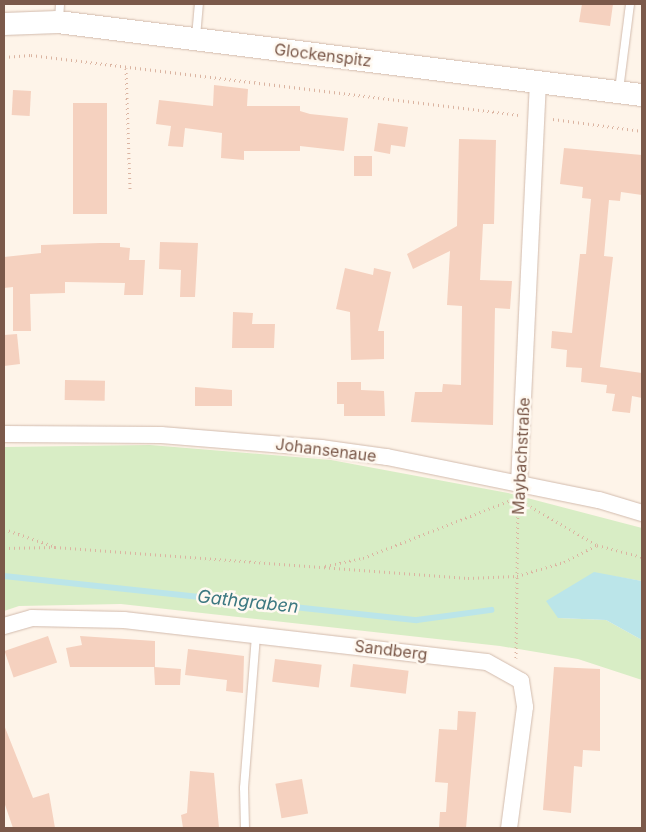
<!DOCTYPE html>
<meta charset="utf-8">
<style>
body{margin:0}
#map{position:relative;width:646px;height:832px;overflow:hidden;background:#fef4e9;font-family:Inter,sans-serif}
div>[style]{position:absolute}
.green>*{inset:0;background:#d8edc5}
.water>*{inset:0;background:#bbe5e9}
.stream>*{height:5.5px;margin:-2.75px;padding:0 2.75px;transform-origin:2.75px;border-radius:2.75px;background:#bbe5e9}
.building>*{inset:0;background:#f5d1bf;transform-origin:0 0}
.path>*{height:3px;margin-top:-1.5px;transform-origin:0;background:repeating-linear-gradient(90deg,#dbb4a1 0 1px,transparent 0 5px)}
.roads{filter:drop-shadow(0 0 1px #d2bbad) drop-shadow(0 0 1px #d2bbad)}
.lane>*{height:8px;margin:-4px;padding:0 4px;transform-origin:4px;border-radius:4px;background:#fff}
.street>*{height:16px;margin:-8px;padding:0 8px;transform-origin:8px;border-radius:8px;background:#fff}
.secondary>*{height:22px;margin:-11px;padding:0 11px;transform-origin:11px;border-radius:11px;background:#fff}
span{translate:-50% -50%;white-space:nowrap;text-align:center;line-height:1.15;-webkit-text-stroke:5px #fff9f1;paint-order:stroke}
.street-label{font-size:16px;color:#7b594a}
.water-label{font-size:18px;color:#3c7881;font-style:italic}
.frame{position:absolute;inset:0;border:5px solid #7b594a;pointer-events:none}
</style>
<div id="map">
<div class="green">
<i style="clip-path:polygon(150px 445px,331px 460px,508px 493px,642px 528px,642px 581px,594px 573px,558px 618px,606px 620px,642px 640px,642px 680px,578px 659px,500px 646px,121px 604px,19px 606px,4px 611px,4px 447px)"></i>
</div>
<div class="water">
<i style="clip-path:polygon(594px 572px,642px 581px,642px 640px,606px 620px,558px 618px,546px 601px)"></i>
</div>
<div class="stream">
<i style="left:4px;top:576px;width:415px;rotate:6.1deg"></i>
<i style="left:417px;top:620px;width:75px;rotate:-7.7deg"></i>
</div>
<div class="building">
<i style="clip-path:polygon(582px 4px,613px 4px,610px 26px,579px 22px)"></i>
<i style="clip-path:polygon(214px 85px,248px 89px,247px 106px,300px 106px,300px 111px,310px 114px,348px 118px,344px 151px,300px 146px,300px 151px,244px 151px,244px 160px,221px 158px,222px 133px,185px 128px,183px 147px,168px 146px,171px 126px,156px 124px,159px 100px,213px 106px)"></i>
<i style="left:13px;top:90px;width:18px;height:25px;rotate:3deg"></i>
<i style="left:73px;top:103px;width:34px;height:111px"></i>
<i style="clip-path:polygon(378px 123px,408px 127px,405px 147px,391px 145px,390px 154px,374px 151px)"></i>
<i style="clip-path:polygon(459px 139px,496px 140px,494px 224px,483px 224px,480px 280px,512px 281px,510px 309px,495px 308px,493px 425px,411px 422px,415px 392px,442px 392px,443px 384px,461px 385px,462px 306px,447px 305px,450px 251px,413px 269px,407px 254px,457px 226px)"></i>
<i style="clip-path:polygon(564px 148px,642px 155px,642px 195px,621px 192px,620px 201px,609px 200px,604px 256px,613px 257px,600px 367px,642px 373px,642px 398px,632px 396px,630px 413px,612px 411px,615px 394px,606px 393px,607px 385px,581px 382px,582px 368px,566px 367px,567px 350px,551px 348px,552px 331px,572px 333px,580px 254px,586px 254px,591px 199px,582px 198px,583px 187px,560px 184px)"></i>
<i style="left:354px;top:156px;width:18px;height:20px"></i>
<i style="clip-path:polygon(160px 242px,198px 243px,195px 297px,180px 297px,181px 270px,159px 269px)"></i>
<i style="clip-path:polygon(100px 243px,120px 243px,120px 247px,130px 248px,129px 260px,145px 260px,143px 295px,124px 295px,125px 283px,65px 282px,65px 293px,30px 294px,31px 331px,13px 331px,13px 287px,4px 288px,4px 257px,41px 253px,41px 245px)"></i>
<i style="clip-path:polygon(345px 268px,373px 275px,374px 268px,391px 272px,378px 331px,384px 331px,384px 359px,351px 360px,350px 312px,336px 309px)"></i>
<i style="clip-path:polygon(233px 312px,253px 313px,252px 324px,275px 324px,274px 348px,232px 348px)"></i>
<i style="clip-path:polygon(17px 334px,20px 364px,4px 366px,4px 335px)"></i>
<i style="left:65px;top:380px;width:40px;height:20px;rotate:1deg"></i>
<i style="clip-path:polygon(337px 382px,361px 382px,361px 390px,384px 391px,385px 416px,344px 416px,344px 404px,337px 404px)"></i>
<i style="clip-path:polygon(195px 387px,232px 390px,232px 406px,195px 406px)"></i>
<i style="left:48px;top:636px;width:28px;height:46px;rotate:71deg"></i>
<i style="clip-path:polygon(80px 636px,155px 641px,155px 667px,70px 667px,66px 648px,82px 645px)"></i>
<i style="clip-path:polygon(188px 649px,244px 656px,243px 693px,226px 691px,227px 680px,185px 675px)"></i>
<i style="left:275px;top:659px;width:47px;height:23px;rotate:7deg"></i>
<i style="left:353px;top:664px;width:56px;height:23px;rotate:7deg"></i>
<i style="clip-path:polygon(154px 667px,181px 669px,180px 685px,155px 685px)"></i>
<i style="clip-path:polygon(554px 667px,600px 669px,600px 751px,583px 750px,582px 767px,574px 766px,571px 813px,543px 810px)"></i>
<i style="clip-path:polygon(458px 711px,476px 712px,466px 828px,439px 828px,440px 812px,446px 812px,448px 783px,435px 782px,439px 729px,457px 730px)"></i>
<i style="clip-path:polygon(4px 725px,33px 798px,49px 793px,55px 828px,13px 828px,4px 802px)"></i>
<i style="clip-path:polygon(190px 771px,214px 773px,219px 828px,183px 828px,181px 815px,187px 813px)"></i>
<i style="left:302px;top:779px;width:35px;height:27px;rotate:80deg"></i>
</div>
<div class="path">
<i style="left:4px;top:57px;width:27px;rotate:-4deg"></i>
<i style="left:31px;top:55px;width:492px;rotate:7deg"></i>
<i style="left:126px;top:68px;width:123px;rotate:88.1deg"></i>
<i style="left:553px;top:119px;width:90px;rotate:7.7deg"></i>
<i style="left:526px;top:504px;width:82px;rotate:30deg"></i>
<i style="left:4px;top:529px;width:52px;rotate:19.1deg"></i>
<i style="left:4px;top:548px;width:51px;rotate:-1.1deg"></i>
<i style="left:55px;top:547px;width:414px;rotate:4.3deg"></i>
<i style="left:468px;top:578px;width:49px;rotate:-2.3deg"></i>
<i style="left:517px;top:576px;width:49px;rotate:-16.6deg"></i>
<i style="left:564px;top:562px;width:37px;rotate:-27deg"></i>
<i style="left:597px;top:545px;width:47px;rotate:14.9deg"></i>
<i style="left:325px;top:566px;width:39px;rotate:-12deg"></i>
<i style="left:363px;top:558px;width:159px;rotate:-21.4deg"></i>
<i style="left:516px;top:658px;width:158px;rotate:-89.3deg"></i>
</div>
<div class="roads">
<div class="lane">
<i style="left:59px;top:19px;width:15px;rotate:-86deg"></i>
<i style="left:196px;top:37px;width:33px;rotate:-85deg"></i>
<i style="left:619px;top:90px;width:87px;rotate:-82.7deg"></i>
<i style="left:245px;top:828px;width:40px;rotate:-91.4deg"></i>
<i style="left:244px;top:788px;width:154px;rotate:-85.5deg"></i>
</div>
<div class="street">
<i style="left:4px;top:434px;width:157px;rotate:0.4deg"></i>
<i style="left:161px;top:435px;width:161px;rotate:4.6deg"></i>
<i style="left:321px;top:448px;width:67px;rotate:7.8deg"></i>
<i style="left:387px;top:457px;width:216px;rotate:11.5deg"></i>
<i style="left:599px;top:500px;width:45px;rotate:16.8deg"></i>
<i style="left:519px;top:484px;width:402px;rotate:-87.3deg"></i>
<i style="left:4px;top:626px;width:29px;rotate:-16deg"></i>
<i style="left:32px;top:618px;width:92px;rotate:1.2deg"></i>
<i style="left:124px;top:620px;width:365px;rotate:6.6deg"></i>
<i style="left:487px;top:662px;width:39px;rotate:29deg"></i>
<i style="left:521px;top:681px;width:26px;rotate:81deg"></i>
<i style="left:525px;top:707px;width:122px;rotate:97.5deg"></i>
</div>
<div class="secondary">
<i style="left:4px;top:24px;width:54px;rotate:-2.1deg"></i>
<i style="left:58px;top:22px;width:589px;rotate:7.13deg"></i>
</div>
</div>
<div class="street-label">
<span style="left:323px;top:55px;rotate:7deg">Glockenspitz</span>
<span style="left:326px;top:450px;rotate:7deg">Johansenaue</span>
<span style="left:521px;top:456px;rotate:-87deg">Maybachstraße</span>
<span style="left:391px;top:650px;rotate:7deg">Sandberg</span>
</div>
<div class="water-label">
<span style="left:248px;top:602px;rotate:6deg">Gathgraben</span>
</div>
<div class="frame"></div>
</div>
